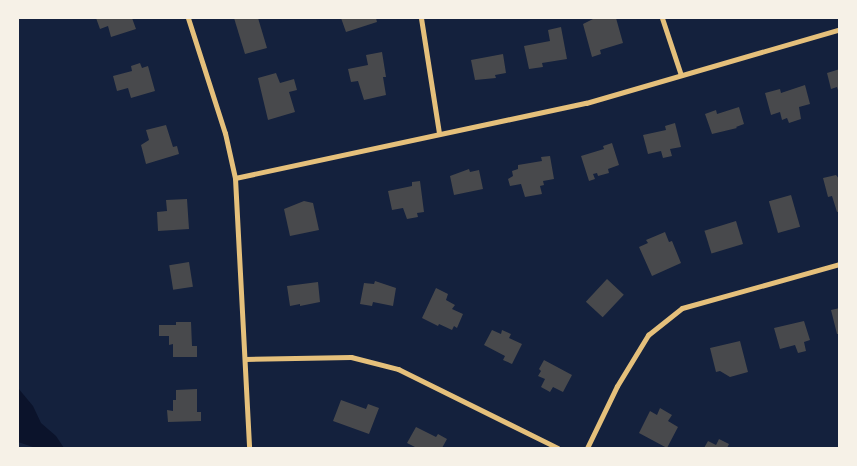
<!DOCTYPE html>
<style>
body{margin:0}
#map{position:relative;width:857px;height:466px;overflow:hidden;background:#14213d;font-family:"Noto Sans",sans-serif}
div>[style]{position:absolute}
.water>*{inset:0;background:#0b132b}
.building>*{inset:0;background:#48494c;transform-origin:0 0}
.minor>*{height:5px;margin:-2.5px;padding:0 2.5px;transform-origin:2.5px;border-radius:2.5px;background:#e5c07b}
span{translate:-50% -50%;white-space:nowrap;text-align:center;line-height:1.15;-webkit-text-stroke:4px #f6f1e7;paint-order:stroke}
.frame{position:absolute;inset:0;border:19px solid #f6f1e7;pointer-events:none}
</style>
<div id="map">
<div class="water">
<i style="clip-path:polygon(18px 388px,33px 406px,41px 423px,56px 436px,64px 448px,33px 447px,18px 442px)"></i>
</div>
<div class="building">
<i style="clip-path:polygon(96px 18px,132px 18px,136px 29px,111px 37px,108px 26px,100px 29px)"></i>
<i style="clip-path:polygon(234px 18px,258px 18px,267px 48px,245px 54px)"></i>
<i style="clip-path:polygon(341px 18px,376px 18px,377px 22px,346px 32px)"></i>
<i style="clip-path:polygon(595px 18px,616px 18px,623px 43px,600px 50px,601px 54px,592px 57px,583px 24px)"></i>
<i style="clip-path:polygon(561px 27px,567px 59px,542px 63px,543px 67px,529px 69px,524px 46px,550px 41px,548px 30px)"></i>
<i style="clip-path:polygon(382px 52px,386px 77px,383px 77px,386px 95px,364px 100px,358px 81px,351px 82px,348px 69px,368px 65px,366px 55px)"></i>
<i style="clip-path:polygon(503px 54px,506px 73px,495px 75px,496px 78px,475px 80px,471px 60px)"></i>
<i style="clip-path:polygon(140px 63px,142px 68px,148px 66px,155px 91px,131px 98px,128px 88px,117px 91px,113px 76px,132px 71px,131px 66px)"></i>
<i style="clip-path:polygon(840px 69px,840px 94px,839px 94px,837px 87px,831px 89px,827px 73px)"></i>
<i style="clip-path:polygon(276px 73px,280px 83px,294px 79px,297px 90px,289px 92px,295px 112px,268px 120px,258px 78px)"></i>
<i style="clip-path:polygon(805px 85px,810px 104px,799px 107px,801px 119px,789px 123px,787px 118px,782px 120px,780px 112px,771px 115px,765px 93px,780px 89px,781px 93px)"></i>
<i style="clip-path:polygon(739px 107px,744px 124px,736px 127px,737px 128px,712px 134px,705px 114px,716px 110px,717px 114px)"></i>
<i style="clip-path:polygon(675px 123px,681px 147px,670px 149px,672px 156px,663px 158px,661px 151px,648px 154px,643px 135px,666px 130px,665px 126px)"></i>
<i style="clip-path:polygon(166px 125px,173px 147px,177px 146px,179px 154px,146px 164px,141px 145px,149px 140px,146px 130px)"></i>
<i style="clip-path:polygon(612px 143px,619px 165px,608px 169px,609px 173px,598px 176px,597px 173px,593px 174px,595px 179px,589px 181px,581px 156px,604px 149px,603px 146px)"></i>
<i style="clip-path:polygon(550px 156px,554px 179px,543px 181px,544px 185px,540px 186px,542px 194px,525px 197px,521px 184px,510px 186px,508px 179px,513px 176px,512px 171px,518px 169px,518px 165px,542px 161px,541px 157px)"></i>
<i style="clip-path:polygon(469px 169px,470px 172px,479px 170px,483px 189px,454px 195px,450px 176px)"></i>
<i style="clip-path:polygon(836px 175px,840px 180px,838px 191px,840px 211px,837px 212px,832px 196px,828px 197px,823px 178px)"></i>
<i style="clip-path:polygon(420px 181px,424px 212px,417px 213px,418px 217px,407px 219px,403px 208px,392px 210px,388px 191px,412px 186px,412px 182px)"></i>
<i style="left:791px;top:195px;width:33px;height:23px;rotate:74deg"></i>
<i style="clip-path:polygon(187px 199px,189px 229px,158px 231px,157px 212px,167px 211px,166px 200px)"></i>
<i style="clip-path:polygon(304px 201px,313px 203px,319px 230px,290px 236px,284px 209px)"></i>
<i style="left:736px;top:221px;width:24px;height:33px;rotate:73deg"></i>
<i style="clip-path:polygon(665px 232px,669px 242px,672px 241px,681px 263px,652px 276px,639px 247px,648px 243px,646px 240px)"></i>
<i style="left:189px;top:262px;width:25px;height:20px;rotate:81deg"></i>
<i style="left:607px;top:279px;width:23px;height:31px;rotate:43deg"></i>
<i style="clip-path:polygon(375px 281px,396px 288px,393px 306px,373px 302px,372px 306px,360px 304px,364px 283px,374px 284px)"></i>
<i style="clip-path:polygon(318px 282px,320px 302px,300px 306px,300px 304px,290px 306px,287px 286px)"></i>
<i style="clip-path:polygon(436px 288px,448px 294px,446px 300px,455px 305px,452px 309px,463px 314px,457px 328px,454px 326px,452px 330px,439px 324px,438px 326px,422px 318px)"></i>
<i style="clip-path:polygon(840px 308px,840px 334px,837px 334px,831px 310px)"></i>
<i style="clip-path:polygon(804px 321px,810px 340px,804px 342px,806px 351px,798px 353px,795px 345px,780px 349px,774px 328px)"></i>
<i style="clip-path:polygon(176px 322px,191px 322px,192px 346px,197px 346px,197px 357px,173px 357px,173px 344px,169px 345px,169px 336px,159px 336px,159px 325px,176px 325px)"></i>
<i style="clip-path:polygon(492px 330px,501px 334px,502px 330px,511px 334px,509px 338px,522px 344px,512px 364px,503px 360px,505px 356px,484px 345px)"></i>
<i style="clip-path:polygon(740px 341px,748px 372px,730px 377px,720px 371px,716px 372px,710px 348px)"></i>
<i style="clip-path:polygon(544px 360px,572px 375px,563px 392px,553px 387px,550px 392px,541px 387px,545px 379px,538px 376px,541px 371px,539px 369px)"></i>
<i style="clip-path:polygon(197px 389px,197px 412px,201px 412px,201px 421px,168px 422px,167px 410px,173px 411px,173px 400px,176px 400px,176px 390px)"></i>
<i style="clip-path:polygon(341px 400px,366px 409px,368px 404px,379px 408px,369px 434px,333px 421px)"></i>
<i style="clip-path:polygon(660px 408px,672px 415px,668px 421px,678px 427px,667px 448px,639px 433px,650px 411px,657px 415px)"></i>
<i style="clip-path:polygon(416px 427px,436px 437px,438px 434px,447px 439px,442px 448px,417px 448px,407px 443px)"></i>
<i style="clip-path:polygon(719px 439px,729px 444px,727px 448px,704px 448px,708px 441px,716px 445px)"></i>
</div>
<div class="minor">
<i style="left:188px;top:18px;width:121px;rotate:72.2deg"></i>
<i style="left:225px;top:133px;width:46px;rotate:77.5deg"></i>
<i style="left:235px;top:178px;width:270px;rotate:87deg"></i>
<i style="left:421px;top:18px;width:116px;rotate:81.1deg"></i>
<i style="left:662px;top:18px;width:60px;rotate:71.6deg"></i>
<i style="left:235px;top:178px;width:359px;rotate:-12.1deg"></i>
<i style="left:586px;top:103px;width:265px;rotate:-16.2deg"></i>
<i style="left:245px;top:359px;width:106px;rotate:-1.1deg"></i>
<i style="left:351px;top:357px;width:49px;rotate:14.3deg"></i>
<i style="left:398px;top:369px;width:178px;rotate:26.3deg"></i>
<i style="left:587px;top:448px;width:69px;rotate:-64.2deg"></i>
<i style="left:617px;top:386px;width:60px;rotate:-58.7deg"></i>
<i style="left:648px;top:335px;width:43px;rotate:-38.5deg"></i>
<i style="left:682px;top:308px;width:164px;rotate:-15.6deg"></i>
</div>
<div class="frame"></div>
</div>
